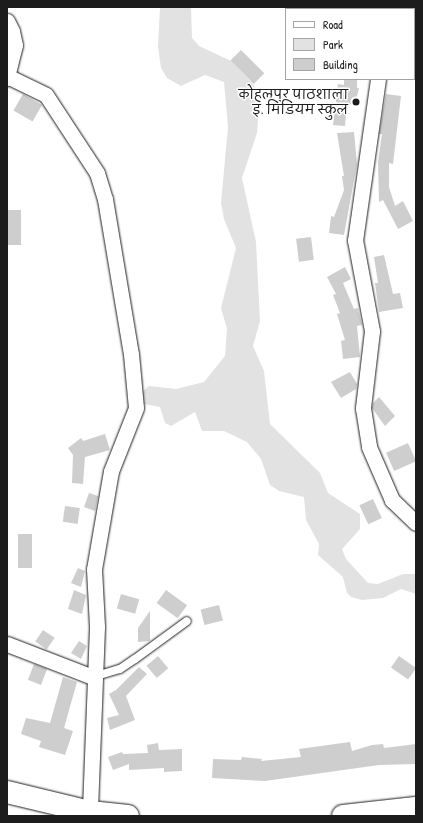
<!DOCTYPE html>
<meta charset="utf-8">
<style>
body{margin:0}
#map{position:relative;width:423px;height:823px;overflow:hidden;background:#fff;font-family:"Patrick Hand","Playpen Sans Deva",sans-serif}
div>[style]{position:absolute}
.green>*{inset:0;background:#e2e2e2}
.building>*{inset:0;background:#cecece;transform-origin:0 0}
.roads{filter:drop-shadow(0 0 1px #1c1c1c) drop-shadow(0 0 1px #1c1c1c)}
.lane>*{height:8px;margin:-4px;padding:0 4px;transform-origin:4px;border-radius:4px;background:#fff}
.street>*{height:15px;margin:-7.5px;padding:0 7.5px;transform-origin:7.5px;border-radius:7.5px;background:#fff}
.primary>*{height:22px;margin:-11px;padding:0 11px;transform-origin:11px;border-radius:11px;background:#fff}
.dots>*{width:11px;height:11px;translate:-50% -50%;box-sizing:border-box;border:2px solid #fff;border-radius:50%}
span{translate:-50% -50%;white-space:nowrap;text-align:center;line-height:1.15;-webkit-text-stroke:3px #fff;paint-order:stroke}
.poi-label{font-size:13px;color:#1c1c1c}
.right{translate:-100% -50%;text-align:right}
.frame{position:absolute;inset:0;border:8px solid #1c1c1c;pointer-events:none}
.legend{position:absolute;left:285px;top:8px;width:130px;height:72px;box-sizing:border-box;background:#fff;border:1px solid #a4a4a4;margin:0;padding:5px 7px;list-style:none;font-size:12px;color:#1c1c1c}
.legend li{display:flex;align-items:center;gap:8px;height:20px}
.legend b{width:20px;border:1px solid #a4a4a4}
</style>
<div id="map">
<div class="green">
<i style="clip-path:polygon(160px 7px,191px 7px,192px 38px,199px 46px,231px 61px,253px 84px,260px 96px,257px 133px,242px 178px,256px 242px,260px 321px,253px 346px,264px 371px,270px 424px,320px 473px,328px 493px,360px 514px,360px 529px,342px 549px,346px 559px,368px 583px,378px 584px,403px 574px,416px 574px,416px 594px,401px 589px,383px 598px,362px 600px,351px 597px,347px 593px,343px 577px,318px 555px,319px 544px,306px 520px,304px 497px,279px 491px,270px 485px,261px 459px,247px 442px,224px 431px,202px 431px,195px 412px,171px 426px,165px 423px,160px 407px,144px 404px,141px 393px,149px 386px,176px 389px,204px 382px,225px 356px,227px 329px,221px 308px,236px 248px,224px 219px,221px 203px,228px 127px,224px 82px,205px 75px,181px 86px,167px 78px,161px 68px,158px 47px)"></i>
</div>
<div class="building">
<i style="left:241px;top:50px;width:33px;height:15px;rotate:45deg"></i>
<i style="clip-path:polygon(344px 79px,357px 79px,357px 88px,359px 88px,355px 105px,347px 104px,345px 126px,333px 125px,338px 84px,344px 85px)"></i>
<i style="left:23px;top:94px;width:22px;height:19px;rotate:30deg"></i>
<i style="clip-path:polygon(386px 94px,401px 96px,393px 164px,389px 163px,389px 187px,395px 206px,403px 201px,413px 221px,398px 229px,383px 200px,379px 202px,378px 162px,382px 134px,379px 134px)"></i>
<i style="clip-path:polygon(354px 132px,357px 164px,344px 235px,329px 233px,331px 216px,334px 217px,344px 190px,342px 176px,344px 176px,337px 133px)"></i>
<i style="left:7px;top:210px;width:14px;height:35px"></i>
<i style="left:311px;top:237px;width:23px;height:15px;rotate:83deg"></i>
<i style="clip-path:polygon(384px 255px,393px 294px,400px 293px,403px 308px,379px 312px,375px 283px,378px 283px,374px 257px)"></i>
<i style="clip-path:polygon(345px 267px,351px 279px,343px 283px,354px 309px,358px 308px,362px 325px,357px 326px,360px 357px,343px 359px,341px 341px,345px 340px,337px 314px,340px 313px,333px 295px,336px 294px,327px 277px)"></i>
<i style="clip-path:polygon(350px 372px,357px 384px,356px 389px,341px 398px,331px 382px)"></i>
<i style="clip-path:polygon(379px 397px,395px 416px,385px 426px,372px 408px,373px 403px)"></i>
<i style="clip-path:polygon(105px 434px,110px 450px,85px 457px,83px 484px,72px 483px,73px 455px,68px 448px,81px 438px,83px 441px)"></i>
<i style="left:408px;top:443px;width:20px;height:24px;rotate:66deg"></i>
<i style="clip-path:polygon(89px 493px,98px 496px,95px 511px,84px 507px)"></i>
<i style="left:373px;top:499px;width:21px;height:15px;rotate:65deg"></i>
<i style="left:65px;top:506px;width:15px;height:16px;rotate:8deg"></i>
<i style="left:18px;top:534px;width:14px;height:34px"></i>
<i style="clip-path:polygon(78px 568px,85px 571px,81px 587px,71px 583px)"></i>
<i style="clip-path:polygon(74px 590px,86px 595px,82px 614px,68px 609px)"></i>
<i style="left:166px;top:590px;width:26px;height:16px;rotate:36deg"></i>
<i style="left:121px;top:594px;width:19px;height:15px;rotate:16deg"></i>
<i style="left:219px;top:605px;width:16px;height:19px;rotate:76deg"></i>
<i style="clip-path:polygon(150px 611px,150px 641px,138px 642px,138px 628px)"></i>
<i style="left:43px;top:630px;width:14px;height:14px;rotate:34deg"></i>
<i style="clip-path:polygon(79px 641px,87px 646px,81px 659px,71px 653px)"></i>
<i style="left:158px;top:656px;width:16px;height:15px;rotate:50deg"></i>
<i style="left:399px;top:656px;width:21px;height:14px;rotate:35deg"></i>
<i style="left:34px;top:664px;width:14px;height:17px;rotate:21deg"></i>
<i style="clip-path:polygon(139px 667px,147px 674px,126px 696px,135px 720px,110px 730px,107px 718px,119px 715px,109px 694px,116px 690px)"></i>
<i style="clip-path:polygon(63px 677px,77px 682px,64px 728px,73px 731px,65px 755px,39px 747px,41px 741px,21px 734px,26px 718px,50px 723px)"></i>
<i style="clip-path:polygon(350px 742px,352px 751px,372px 745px,383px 744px,384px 748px,416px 744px,416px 764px,379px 765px,265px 781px,212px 778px,213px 759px,241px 760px,242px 757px,262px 759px,261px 761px,301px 757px,299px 749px)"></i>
<i style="clip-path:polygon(158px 743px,159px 750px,182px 749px,182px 771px,164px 772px,164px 768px,129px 770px,129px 764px,113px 770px,108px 757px,122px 752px,123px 754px,148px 753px,147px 745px)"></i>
</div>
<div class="roads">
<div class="lane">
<i style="left:93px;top:677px;width:28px;rotate:-17deg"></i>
<i style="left:120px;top:669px;width:18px;rotate:-34deg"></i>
<i style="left:135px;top:659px;width:64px;rotate:-36.2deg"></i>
</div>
<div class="street">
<i style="left:376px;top:7px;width:3px;rotate:45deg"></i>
<i style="left:7px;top:21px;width:11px;rotate:63deg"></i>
<i style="left:12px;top:31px;width:14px;rotate:78deg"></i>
<i style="left:15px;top:45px;width:34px;rotate:104deg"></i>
<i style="left:414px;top:38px;width:2px;rotate:27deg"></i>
<i style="left:7px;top:76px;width:43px;rotate:26deg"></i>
<i style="left:46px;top:95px;width:93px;rotate:56.8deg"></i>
<i style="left:97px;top:173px;width:27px;rotate:73deg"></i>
<i style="left:105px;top:199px;width:157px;rotate:80.5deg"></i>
<i style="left:131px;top:354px;width:54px;rotate:84.7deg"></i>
<i style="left:136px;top:408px;width:68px;rotate:111.6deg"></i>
<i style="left:111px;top:471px;width:99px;rotate:99.8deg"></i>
<i style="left:94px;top:569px;width:58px;rotate:87deg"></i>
<i style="left:97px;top:627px;width:185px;rotate:92.2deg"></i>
<i style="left:378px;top:79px;width:163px;rotate:98.1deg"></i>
<i style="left:355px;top:240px;width:93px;rotate:79.4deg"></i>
<i style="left:372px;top:331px;width:78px;rotate:96.7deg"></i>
<i style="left:363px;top:408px;width:39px;rotate:81deg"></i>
<i style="left:369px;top:447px;width:58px;rotate:66.5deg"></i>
<i style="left:392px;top:500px;width:33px;rotate:44deg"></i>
<i style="left:7px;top:644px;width:92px;rotate:21deg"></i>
</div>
<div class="primary">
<i style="left:7px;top:792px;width:85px;rotate:13.5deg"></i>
<i style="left:90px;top:812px;width:38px;rotate:6deg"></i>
<i style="left:343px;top:816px;width:73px;rotate:-6.3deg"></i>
</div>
</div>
<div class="dots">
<i style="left:356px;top:102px;background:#1c1c1c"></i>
</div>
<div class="poi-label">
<span class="right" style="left:348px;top:102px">कोहलपुर पाठशाला<br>इ. मिडियम स्कुल</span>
</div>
<div class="frame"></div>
<ul class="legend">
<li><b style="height:5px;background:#fff"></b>Road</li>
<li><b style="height:11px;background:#e2e2e2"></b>Park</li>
<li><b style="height:11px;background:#cecece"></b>Building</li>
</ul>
</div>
